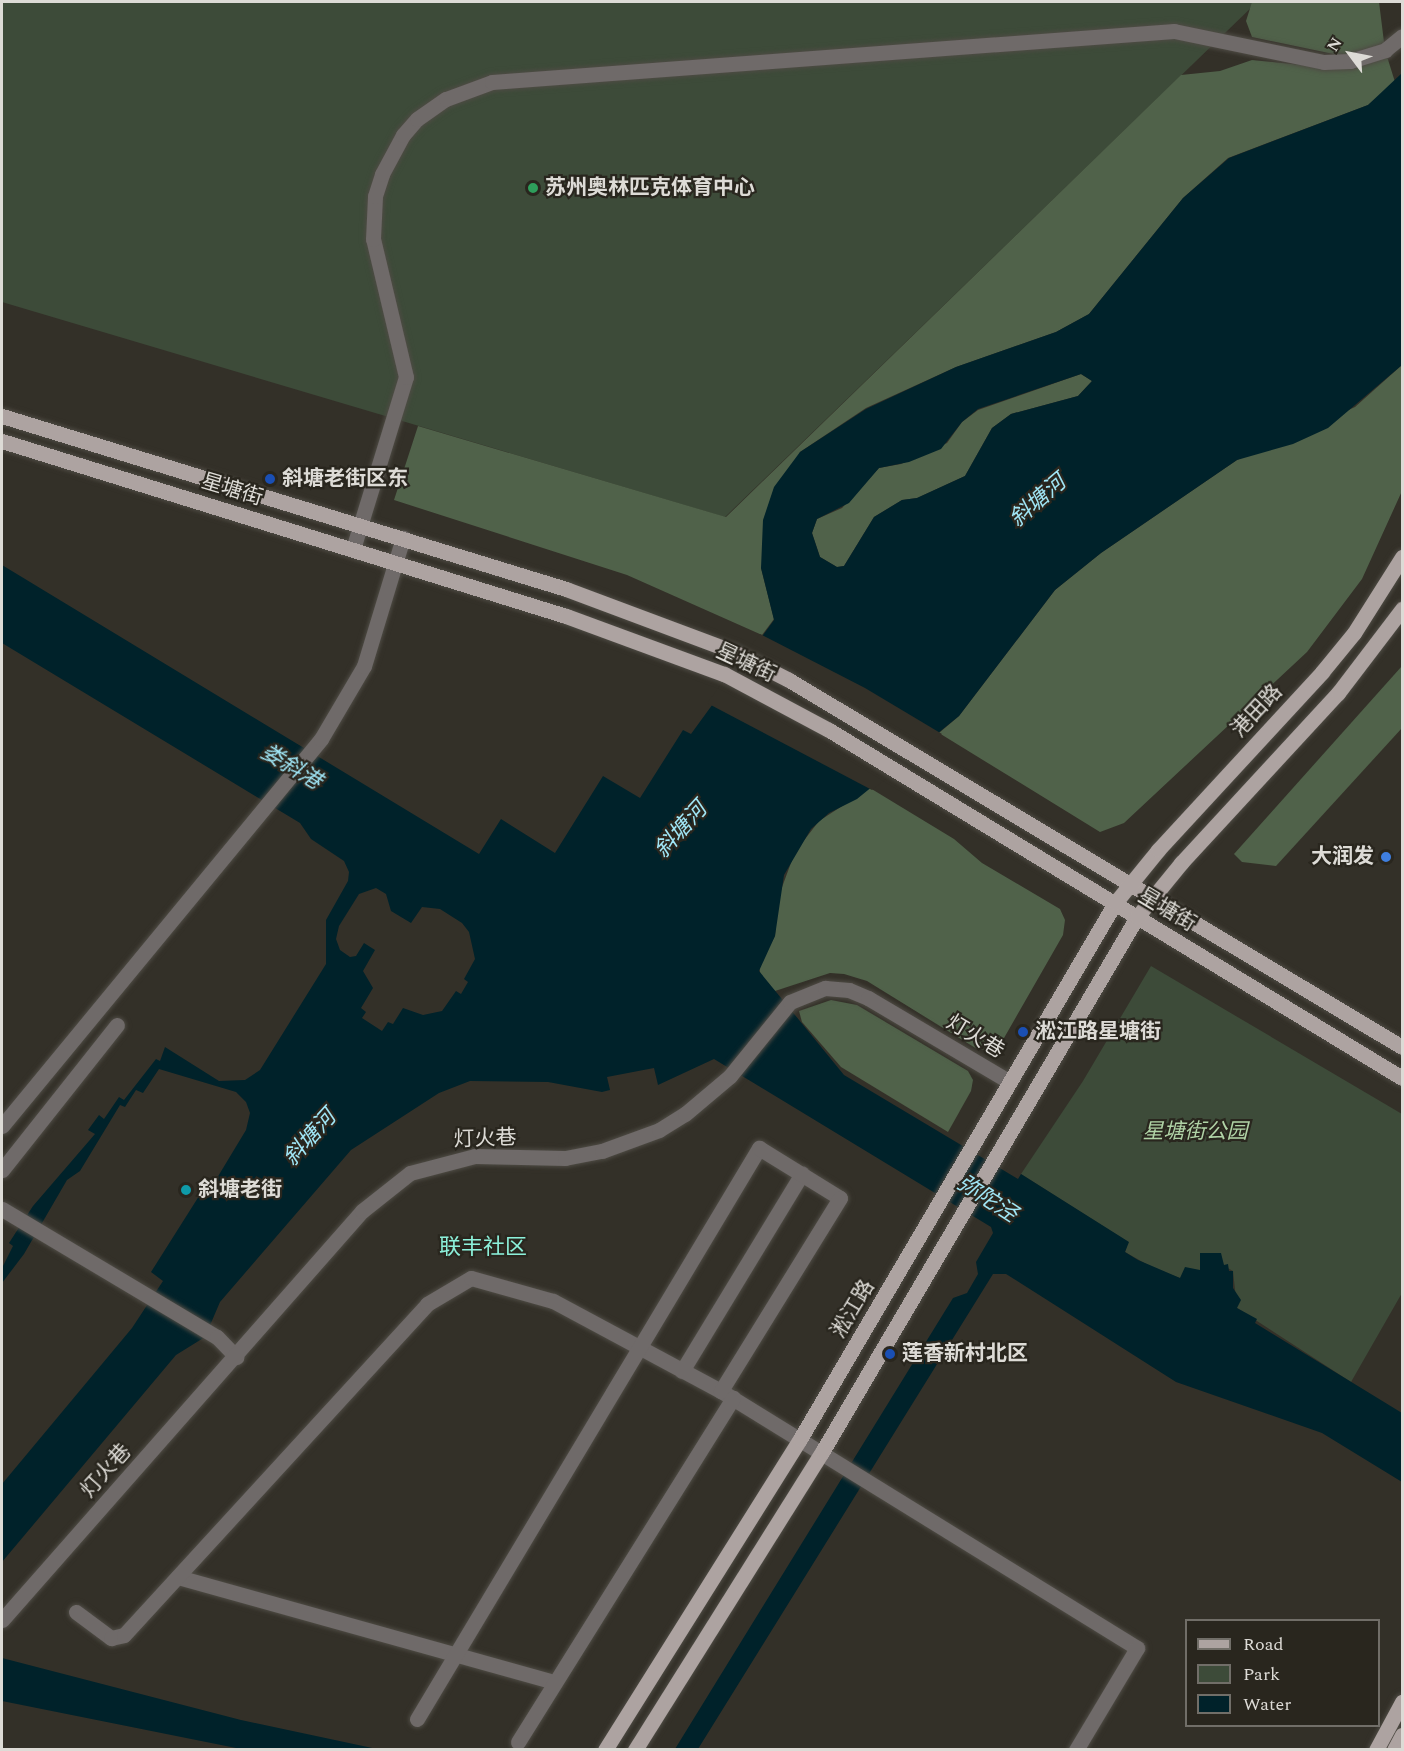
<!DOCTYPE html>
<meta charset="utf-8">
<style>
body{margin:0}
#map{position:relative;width:1404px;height:1751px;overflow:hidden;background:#333028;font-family:Spectral,"Noto Sans SC",serif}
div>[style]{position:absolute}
.green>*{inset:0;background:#3d4b39}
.forest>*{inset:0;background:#50624a}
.water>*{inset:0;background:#00222a}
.pier>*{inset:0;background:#333028}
.roads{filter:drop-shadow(0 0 2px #4e4b44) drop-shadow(0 0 2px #4e4b44)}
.minor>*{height:15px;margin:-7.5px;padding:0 7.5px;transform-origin:7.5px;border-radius:7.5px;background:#6f6a69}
.major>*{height:15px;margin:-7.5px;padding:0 7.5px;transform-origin:7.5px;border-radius:7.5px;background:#ada3a1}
.dots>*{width:16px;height:16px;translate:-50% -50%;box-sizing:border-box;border:3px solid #29261e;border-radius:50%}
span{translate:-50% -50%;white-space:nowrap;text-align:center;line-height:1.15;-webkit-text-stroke:4.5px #29261e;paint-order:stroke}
.poi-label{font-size:21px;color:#dddbd6;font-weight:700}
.left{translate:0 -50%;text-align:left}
.right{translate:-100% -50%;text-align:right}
.street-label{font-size:21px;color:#dddbd6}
.park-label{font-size:21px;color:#b0d3a6;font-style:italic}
.water-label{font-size:22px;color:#a0e6f6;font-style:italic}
.neighbourhood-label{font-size:22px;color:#8cf0da}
.frame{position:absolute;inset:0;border:3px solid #dddbd6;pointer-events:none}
.legend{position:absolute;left:1185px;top:1619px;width:195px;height:108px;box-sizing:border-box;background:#29261e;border:2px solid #716e68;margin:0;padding:8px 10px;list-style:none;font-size:18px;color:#dddbd6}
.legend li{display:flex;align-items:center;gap:12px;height:30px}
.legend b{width:30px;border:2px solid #716e68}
.north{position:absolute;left:1320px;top:24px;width:60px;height:60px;-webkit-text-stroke:4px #29261e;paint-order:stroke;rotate:302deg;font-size:16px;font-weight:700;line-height:24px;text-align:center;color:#dddbd6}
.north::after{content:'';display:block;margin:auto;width:21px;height:27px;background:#dddbd6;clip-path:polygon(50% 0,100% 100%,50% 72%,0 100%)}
</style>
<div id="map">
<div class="green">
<i style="clip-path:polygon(2px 2px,1257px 2px,725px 517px,2px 302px)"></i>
<i style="clip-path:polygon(1151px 966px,1402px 1114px,1402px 1293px,1351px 1382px,1237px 1308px,1233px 1271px,1224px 1266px,1180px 1278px,1155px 1269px,1125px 1252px,1128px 1242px,1021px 1174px,1083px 1081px)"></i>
</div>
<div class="forest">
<i style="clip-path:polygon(1252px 2px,1379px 2px,1385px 50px,1395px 82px,1368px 105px,1228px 158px,1183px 198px,1089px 314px,1056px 332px,956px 367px,866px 408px,800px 452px,761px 568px,774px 619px,762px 635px,627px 575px,394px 500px,418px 426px,726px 517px,1181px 75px,1220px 71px,1252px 60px,1311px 66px,1343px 56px,1252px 37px,1246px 21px)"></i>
<i style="clip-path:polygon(1402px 365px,1402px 491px,1362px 579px,1307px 652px,1124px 823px,1100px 832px,939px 733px,959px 716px,1055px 590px,1101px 553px,1237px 460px,1355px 407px)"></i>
<i style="clip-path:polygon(1081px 374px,1092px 381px,1078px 396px,1011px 414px,992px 428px,965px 476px,917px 498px,902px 500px,874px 517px,844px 566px,837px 567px,820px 557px,812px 533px,817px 519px,842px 508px,879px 468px,901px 464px,947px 443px,962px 422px,978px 410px)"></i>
<i style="clip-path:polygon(1402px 666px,1402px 728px,1276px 866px,1242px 862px,1234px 854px)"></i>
<i style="clip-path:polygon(870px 788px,954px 839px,982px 863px,1060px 909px,1065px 920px,1063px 935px,1000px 1045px,992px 1050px,977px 1049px,867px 981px,844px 974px,830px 973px,775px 991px,761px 977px,759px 966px,775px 936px,778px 898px,795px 852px,819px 821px)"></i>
<i style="clip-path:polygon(831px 1000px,857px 1005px,968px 1071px,973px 1080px,971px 1091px,948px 1132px,841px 1067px,802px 1022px,799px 1011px)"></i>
</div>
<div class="water">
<i style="clip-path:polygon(evenodd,1402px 73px,1402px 365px,1328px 428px,1293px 444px,1237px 460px,1101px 553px,1055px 590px,959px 716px,857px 799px,829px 813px,811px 829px,784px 875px,775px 936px,759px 971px,844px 1075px,1018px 1179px,1021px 1174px,1129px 1242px,1125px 1252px,1138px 1260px,1180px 1278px,1185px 1267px,1200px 1270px,1200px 1253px,1221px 1253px,1224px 1265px,1228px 1264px,1229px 1271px,1233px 1271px,1233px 1288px,1241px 1300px,1237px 1308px,1257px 1319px,1255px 1323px,1402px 1413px,1402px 1482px,1322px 1433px,1176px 1382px,1006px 1274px,993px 1274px,698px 1749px,675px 1749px,953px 1298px,967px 1293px,978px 1274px,976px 1262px,993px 1233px,991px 1227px,714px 1059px,658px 1085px,654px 1068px,607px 1077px,610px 1090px,602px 1092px,548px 1082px,470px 1081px,439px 1093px,351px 1150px,220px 1302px,205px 1337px,176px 1355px,2px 1562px,2px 1484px,132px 1328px,163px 1281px,151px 1272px,206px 1185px,211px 1188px,246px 1130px,250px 1113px,246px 1102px,236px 1092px,159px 1069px,143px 1093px,136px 1090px,125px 1107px,120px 1105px,80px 1171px,67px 1180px,24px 1254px,2px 1283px,2px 1268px,13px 1246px,9px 1243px,33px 1206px,95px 1134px,88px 1130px,99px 1115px,104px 1119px,119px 1097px,124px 1100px,156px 1059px,160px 1061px,165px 1047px,219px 1081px,245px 1080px,260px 1070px,326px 964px,326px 920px,348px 881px,349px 872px,344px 861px,311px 839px,300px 823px,2px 643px,2px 565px,479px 854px,501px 819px,555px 853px,603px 776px,640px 798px,683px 730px,691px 734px,774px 620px,761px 568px,763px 520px,774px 487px,800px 452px,866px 409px,956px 367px,1056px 332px,1089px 314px,1183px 198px,1229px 158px,1368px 105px,1402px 73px,1081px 374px,1092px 381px,1078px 396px,1011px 414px,992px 428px,965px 476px,917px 498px,902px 500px,874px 517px,844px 566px,837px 567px,820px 557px,812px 533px,817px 519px,849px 503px,879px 468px,909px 462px,941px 449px,962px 422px,978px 409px,1081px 374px,1402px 73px,376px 888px,386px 894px,391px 911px,411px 923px,422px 907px,440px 909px,462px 923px,469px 932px,475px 959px,464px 979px,468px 982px,461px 994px,456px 991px,442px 1011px,423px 1015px,403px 1008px,393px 1024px,388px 1022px,382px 1031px,362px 1018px,366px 1012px,361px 1008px,373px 988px,363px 971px,375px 950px,364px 943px,356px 956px,350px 957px,340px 950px,336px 939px,339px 926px,359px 894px,376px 888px)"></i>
<i style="clip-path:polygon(2px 1658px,241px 1720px,377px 1749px,241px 1749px,2px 1701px)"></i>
</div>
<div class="pier">
<i style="clip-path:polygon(760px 634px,865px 688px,942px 734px,872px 790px,707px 703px)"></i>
</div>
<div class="roads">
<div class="minor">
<i style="left:353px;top:549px;width:180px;rotate:-72.9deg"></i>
<i style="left:406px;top:377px;width:142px;rotate:-103.4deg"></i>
<i style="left:373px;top:239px;width:43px;rotate:-87.3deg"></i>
<i style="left:375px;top:196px;width:23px;rotate:-72deg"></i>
<i style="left:382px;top:174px;width:44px;rotate:-61.7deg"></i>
<i style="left:403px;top:135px;width:21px;rotate:-49deg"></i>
<i style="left:417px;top:119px;width:35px;rotate:-35deg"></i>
<i style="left:446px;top:99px;width:49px;rotate:-20.3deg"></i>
<i style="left:492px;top:82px;width:684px;rotate:-4.28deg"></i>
<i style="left:1174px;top:31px;width:153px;rotate:11.7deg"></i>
<i style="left:1324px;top:62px;width:26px;rotate:-2deg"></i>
<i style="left:1350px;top:61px;width:37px;rotate:-17deg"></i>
<i style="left:1385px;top:50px;width:22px;rotate:-39deg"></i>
<i style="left:2px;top:1126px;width:502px;rotate:-50.5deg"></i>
<i style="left:321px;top:739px;width:85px;rotate:-59.5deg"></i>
<i style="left:364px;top:666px;width:134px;rotate:-73.1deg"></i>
<i style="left:2px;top:1170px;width:185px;rotate:-51.6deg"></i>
<i style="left:2px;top:1209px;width:250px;rotate:30.8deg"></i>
<i style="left:217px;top:1337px;width:28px;rotate:46deg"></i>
<i style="left:682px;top:1371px;width:231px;rotate:-58.7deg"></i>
<i style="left:178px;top:1577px;width:390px;rotate:15.6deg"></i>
<i style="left:76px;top:1612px;width:44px;rotate:36.6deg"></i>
<i style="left:111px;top:1638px;width:13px;rotate:-13deg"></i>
<i style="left:124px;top:1635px;width:449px;rotate:-47.5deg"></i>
<i style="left:427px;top:1304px;width:51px;rotate:-30.6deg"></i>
<i style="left:471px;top:1278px;width:85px;rotate:15.7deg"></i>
<i style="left:553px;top:1301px;width:191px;rotate:28.2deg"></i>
<i style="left:721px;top:1391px;width:489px;rotate:31.7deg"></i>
<i style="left:1137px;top:1648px;width:119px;rotate:120.9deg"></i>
<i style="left:2px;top:1620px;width:545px;rotate:-48.65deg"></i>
<i style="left:362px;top:1211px;width:61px;rotate:-38.4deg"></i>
<i style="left:410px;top:1173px;width:67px;rotate:-14.7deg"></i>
<i style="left:475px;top:1156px;width:90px;rotate:1.3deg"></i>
<i style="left:565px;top:1158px;width:38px;rotate:-11deg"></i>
<i style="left:602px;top:1151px;width:61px;rotate:-20.2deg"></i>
<i style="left:659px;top:1130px;width:31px;rotate:-32deg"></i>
<i style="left:685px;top:1114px;width:59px;rotate:-40.2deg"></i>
<i style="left:730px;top:1076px;width:95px;rotate:-51deg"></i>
<i style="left:790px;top:1002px;width:38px;rotate:-22deg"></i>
<i style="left:825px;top:988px;width:24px;rotate:5deg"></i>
<i style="left:849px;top:990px;width:21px;rotate:23deg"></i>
<i style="left:868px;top:998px;width:165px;rotate:30.6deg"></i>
<i style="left:417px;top:1719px;width:666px;rotate:-59.08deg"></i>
<i style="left:759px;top:1148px;width:95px;rotate:31.7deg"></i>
<i style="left:840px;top:1198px;width:227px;rotate:121.7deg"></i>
<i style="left:518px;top:1742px;width:406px;rotate:-58deg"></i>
</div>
<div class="major">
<i style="left:2px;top:416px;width:590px;rotate:17.05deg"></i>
<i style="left:566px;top:589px;width:177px;rotate:20.5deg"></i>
<i style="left:732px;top:651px;width:64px;rotate:27deg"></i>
<i style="left:789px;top:680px;width:714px;rotate:30.91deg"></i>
<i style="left:2px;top:441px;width:591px;rotate:17.24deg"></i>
<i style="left:566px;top:616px;width:168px;rotate:20.2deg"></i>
<i style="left:724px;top:674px;width:119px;rotate:28.1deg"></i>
<i style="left:829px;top:730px;width:670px;rotate:31.27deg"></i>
<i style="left:605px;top:1750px;width:367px;rotate:-57.9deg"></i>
<i style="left:800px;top:1439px;width:622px;rotate:-59.56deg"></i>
<i style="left:1115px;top:903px;width:68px;rotate:-50.9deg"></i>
<i style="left:1158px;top:850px;width:242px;rotate:-47.3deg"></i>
<i style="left:1322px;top:672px;width:50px;rotate:-50.6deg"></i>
<i style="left:1354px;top:633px;width:90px;rotate:-57.7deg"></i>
<i style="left:635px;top:1750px;width:352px;rotate:-57.9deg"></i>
<i style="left:822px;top:1452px;width:621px;rotate:-59.51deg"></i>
<i style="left:1137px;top:917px;width:70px;rotate:-50.8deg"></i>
<i style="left:1181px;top:863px;width:231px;rotate:-47.3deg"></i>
<i style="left:1338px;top:693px;width:106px;rotate:-52.7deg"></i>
<i style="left:1376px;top:1750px;width:55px;rotate:-61.6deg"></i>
<i style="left:1394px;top:1750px;width:17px;rotate:-62deg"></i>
</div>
</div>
<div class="dots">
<i style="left:533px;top:188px;background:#2e9e5b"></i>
<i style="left:270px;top:479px;background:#1a4fb4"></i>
<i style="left:1386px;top:857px;background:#3f7fe0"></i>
<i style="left:1023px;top:1032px;background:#1a4fb4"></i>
<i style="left:186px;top:1190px;background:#0f9aa8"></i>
<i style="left:890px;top:1354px;background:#1a4fb4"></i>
</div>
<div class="poi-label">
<span class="left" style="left:545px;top:188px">苏州奥林匹克体育中心</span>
<span class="left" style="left:282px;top:479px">斜塘老街区东</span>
<span class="right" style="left:1374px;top:857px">大润发</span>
<span class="left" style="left:1035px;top:1032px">淞江路星塘街</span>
<span class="left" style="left:198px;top:1190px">斜塘老街</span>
<span class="left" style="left:902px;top:1354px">莲香新村北区</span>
</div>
<div class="street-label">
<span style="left:232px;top:490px;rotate:17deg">星塘街</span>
<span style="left:746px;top:663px;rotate:25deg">星塘街</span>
<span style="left:1257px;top:711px;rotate:-47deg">港田路</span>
<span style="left:1167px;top:910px;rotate:31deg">星塘街</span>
<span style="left:975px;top:1037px;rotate:31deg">灯火巷</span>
<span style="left:485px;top:1139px;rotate:-2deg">灯火巷</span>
<span style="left:853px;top:1309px;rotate:-59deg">淞江路</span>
<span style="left:106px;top:1471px;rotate:-48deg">灯火巷</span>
</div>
<div class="park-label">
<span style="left:1195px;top:1132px">星塘街公园</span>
</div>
<div class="water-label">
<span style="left:1038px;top:501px;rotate:-41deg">斜塘河</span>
<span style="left:291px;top:767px;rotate:31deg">娄斜港</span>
<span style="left:681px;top:830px;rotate:-48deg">斜塘河</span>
<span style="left:310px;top:1138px;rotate:-48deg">斜塘河</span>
<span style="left:987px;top:1199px;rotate:33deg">弥陀泾</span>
</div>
<div class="neighbourhood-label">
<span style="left:483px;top:1248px">联丰社区</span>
</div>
<div class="frame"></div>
<ul class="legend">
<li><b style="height:8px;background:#ada3a1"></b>Road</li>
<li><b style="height:16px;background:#3d4b39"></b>Park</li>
<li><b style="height:16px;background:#00222a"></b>Water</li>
</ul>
<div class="north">N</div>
</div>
